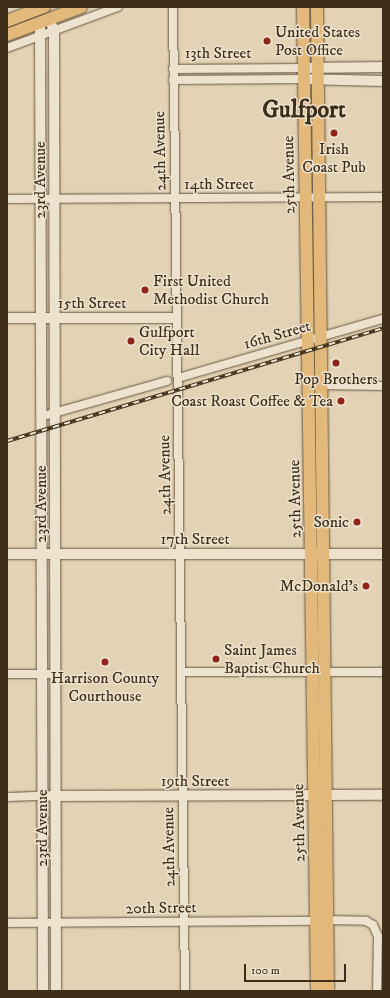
<!DOCTYPE html>
<style>
body{margin:0}
#map{position:relative;width:390px;height:998px;overflow:hidden;background:#e3d2b4;font-family:"IM FELL DW Pica",serif}
div>[style]{position:absolute}
.roads{filter:drop-shadow(0 0 1px #685740) drop-shadow(0 0 1px #685740)}
.minor>*{height:8px;margin:-4px;padding:0 4px;transform-origin:4px;border-radius:4px;background:#ede2ce}
.tertiary>*{height:10px;margin:-5px;padding:0 5px;transform-origin:5px;border-radius:5px;background:#ede2ce}
.primary>*{height:12px;margin:-6px;padding:0 6px;transform-origin:6px;border-radius:6px;background:#e2b97a}
.rail>*{height:3.5px;margin-top:-1.75px;transform-origin:0;background:repeating-linear-gradient(90deg,#ede2ce 0 6px,#3f2e1a 0 12px);box-sizing:border-box;border-block:1px solid #3f2e1a}
.dots>*{width:11px;height:11px;translate:-50% -50%;box-sizing:border-box;border:2px solid #ede2ce;border-radius:50%}
span{translate:-50% -50%;white-space:nowrap;text-align:center;line-height:1.15;-webkit-text-stroke:3px #ede2ce;paint-order:stroke}
.poi-label{font-size:16px;color:#3f2e1a}
.left{translate:0 -50%;text-align:left}
.right{translate:-100% -50%;text-align:right}
.street-label{font-size:16px;color:#3f2e1a}
.town-label{font-size:24px;color:#3f2e1a;font-weight:700}
.frame{position:absolute;inset:0;border:8px solid #3f2e1a;pointer-events:none}
.scale{position:absolute;left:244px;top:964px;width:102px;height:18px;box-sizing:border-box;border:2px solid #3f2e1a;border-top:0;padding-left:5px;font-size:12px;line-height:14px;white-space:nowrap;color:#3f2e1a;-webkit-text-stroke:3px #ede2ce;paint-order:stroke}
</style>
<div id="map">
<div class="roads">
<div class="minor">
<i style="left:173px;top:7px;width:984px;rotate:89.3deg"></i>
<i style="left:7px;top:48px;width:118px;rotate:-20.3deg"></i>
<i style="left:173px;top:69px;width:131px;rotate:-0.4deg"></i>
<i style="left:173px;top:80px;width:131px;rotate:-0.4deg"></i>
<i style="left:7px;top:199px;width:376px;rotate:-0.3deg"></i>
<i style="left:178px;top:378px;width:213px;rotate:-16.1deg"></i>
<i style="left:320px;top:385px;width:63px;rotate:0.9deg"></i>
<i style="left:43px;top:416px;width:129px;rotate:-15.8deg"></i>
<i style="left:181px;top:672px;width:132px"></i>
<i style="left:324px;top:672px;width:59px"></i>
<i style="left:7px;top:674px;width:49px"></i>
<i style="left:7px;top:797px;width:36px;rotate:-2deg"></i>
<i style="left:327px;top:920px;width:39px;rotate:1deg"></i>
<i style="left:366px;top:921px;width:8px;rotate:30deg"></i>
<i style="left:373px;top:925px;width:12px;rotate:66deg"></i>
<i style="left:378px;top:936px;width:55px;rotate:91deg"></i>
<i style="left:7px;top:923px;width:309px;rotate:-0.4deg"></i>
</div>
<div class="tertiary">
<i style="left:49px;top:19px;width:12px;rotate:66deg"></i>
<i style="left:54px;top:30px;width:961px;rotate:89.88deg"></i>
<i style="left:40px;top:22px;width:969px;rotate:89.82deg"></i>
<i style="left:304px;top:68px;width:79px;rotate:-0.7deg"></i>
<i style="left:304px;top:79px;width:79px;rotate:1.5deg"></i>
<i style="left:7px;top:318px;width:169px"></i>
<i style="left:7px;top:554px;width:376px"></i>
<i style="left:51px;top:796px;width:332px;rotate:-0.2deg"></i>
</div>
<div class="primary">
<i style="left:303px;top:7px;width:984px;rotate:89.18deg"></i>
<i style="left:317px;top:7px;width:984px;rotate:89.36deg"></i>
<i style="left:7px;top:21px;width:40px;rotate:-21deg"></i>
<i style="left:7px;top:35px;width:79px;rotate:-20.7deg"></i>
</div>
</div>
<div class="rail">
<i style="left:7px;top:441px;width:393px;rotate:-16.7deg"></i>
</div>
<div class="dots">
<i style="left:267px;top:41px;background:#8f2418"></i>
<i style="left:334px;top:133px;background:#8f2418"></i>
<i style="left:145px;top:290px;background:#8f2418"></i>
<i style="left:131px;top:341px;background:#8f2418"></i>
<i style="left:336px;top:363px;background:#8f2418"></i>
<i style="left:341px;top:401px;background:#8f2418"></i>
<i style="left:357px;top:522px;background:#8f2418"></i>
<i style="left:366px;top:586px;background:#8f2418"></i>
<i style="left:216px;top:659px;background:#8f2418"></i>
<i style="left:105px;top:662px;background:#8f2418"></i>
</div>
<div class="poi-label">
<span class="left" style="left:275px;top:41px">United States<br>Post Office</span>
<span style="left:334px;top:158px">Irish<br>Coast Pub</span>
<span class="left" style="left:153px;top:290px">First United<br>Methodist Church</span>
<span class="left" style="left:139px;top:341px">Gulfport<br>City Hall</span>
<span style="left:336px;top:379px">Pop Brothers</span>
<span class="right" style="left:333px;top:401px">Coast Roast Coffee &amp; Tea</span>
<span class="right" style="left:349px;top:522px">Sonic</span>
<span class="right" style="left:358px;top:586px">McDonald's</span>
<span class="left" style="left:224px;top:659px">Saint James<br>Baptist Church</span>
<span style="left:105px;top:687px">Harrison County<br>Courthouse</span>
</div>
<div class="street-label">
<span style="left:218px;top:53px">13th Street</span>
<span style="left:160px;top:151px;rotate:-91deg">24th Avenue</span>
<span style="left:289px;top:175px;rotate:-91deg">25th Avenue</span>
<span style="left:40px;top:180px;rotate:-90deg">23rd Avenue</span>
<span style="left:219px;top:184px">14th Street</span>
<span style="left:92px;top:303px">15th Street</span>
<span style="left:277px;top:335px;rotate:-16deg">16th Street</span>
<span style="left:165px;top:475px;rotate:-91deg">24th Avenue</span>
<span style="left:295px;top:499px;rotate:-91deg">25th Avenue</span>
<span style="left:41px;top:504px;rotate:-90deg">23rd Avenue</span>
<span style="left:195px;top:539px">17th Street</span>
<span style="left:195px;top:781px">19th Street</span>
<span style="left:299px;top:823px;rotate:-91deg">25th Avenue</span>
<span style="left:42px;top:828px;rotate:-90deg">23rd Avenue</span>
<span style="left:169px;top:847px;rotate:-91deg">24th Avenue</span>
<span style="left:161px;top:908px;rotate:-1deg">20th Street</span>
</div>
<div class="town-label">
<span style="left:304px;top:111px">Gulfport</span>
</div>
<div class="frame"></div>
<div class="scale">100 m</div>
</div>
